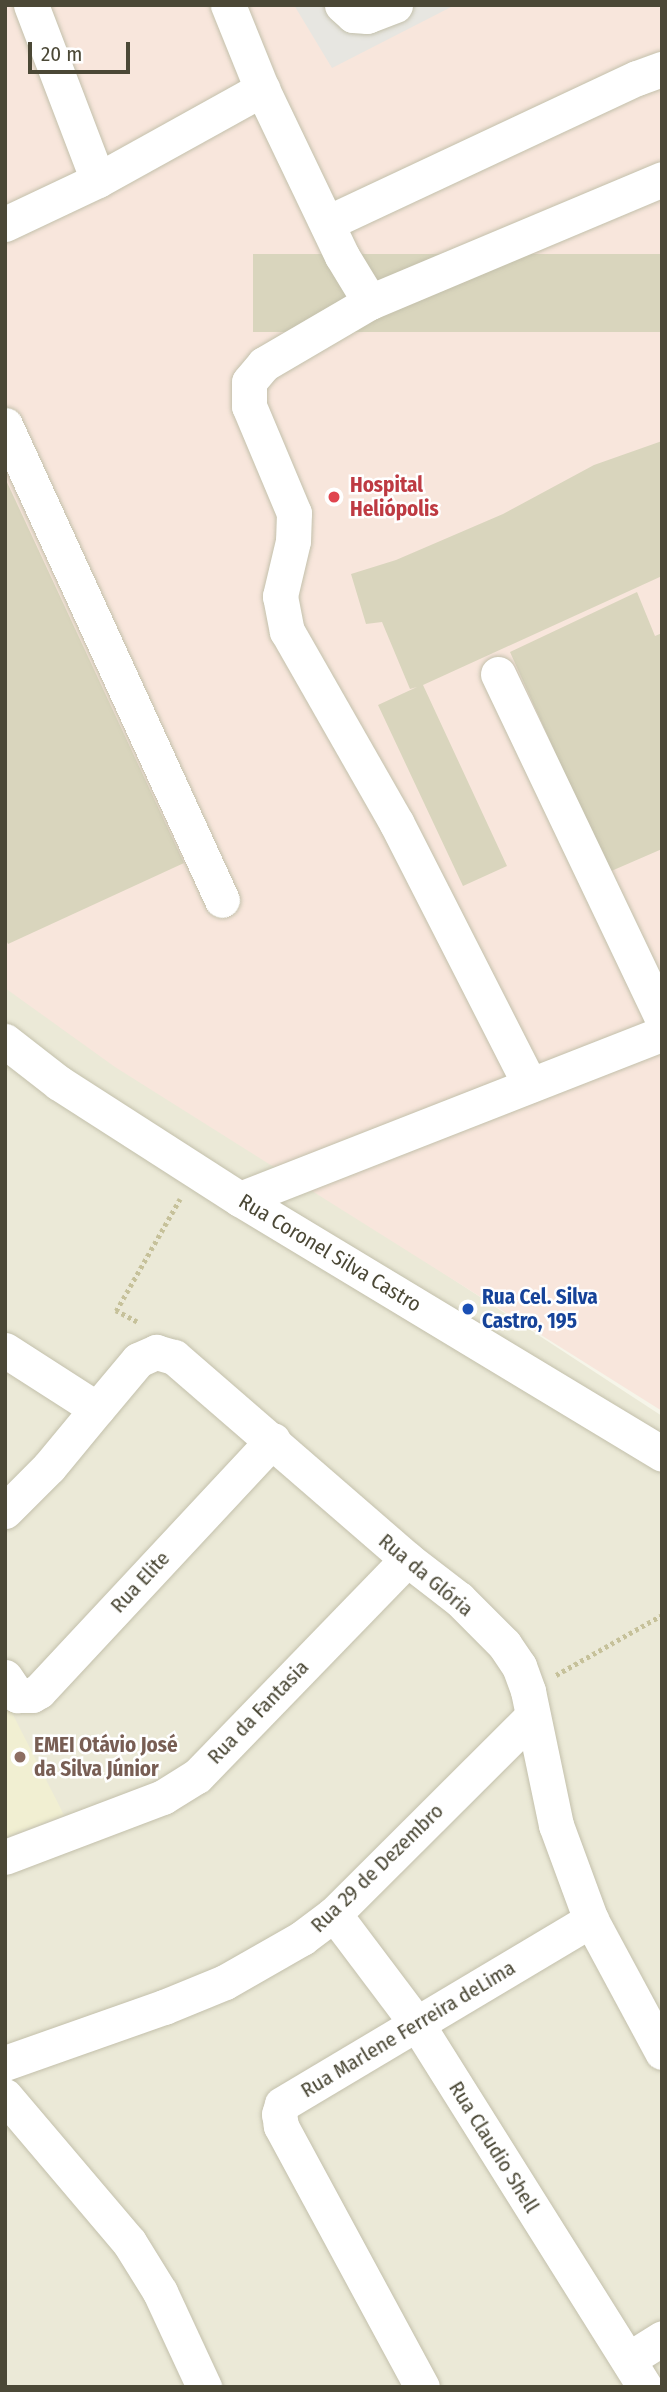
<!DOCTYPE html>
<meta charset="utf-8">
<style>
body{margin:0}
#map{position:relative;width:667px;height:2392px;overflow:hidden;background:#f6f5e9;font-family:"Fira Sans Condensed",sans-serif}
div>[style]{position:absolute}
.residential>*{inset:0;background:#ebe9d7}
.education>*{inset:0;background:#f1efd2}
.medical>*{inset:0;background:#f8e6dc}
.parking>*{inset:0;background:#e7e6e1}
.building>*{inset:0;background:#d9d5bd;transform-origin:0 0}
.path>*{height:4.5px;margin-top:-2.25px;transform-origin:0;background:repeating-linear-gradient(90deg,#c6c19a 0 3.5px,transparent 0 7px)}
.roads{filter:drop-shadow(0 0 2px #c3c0ab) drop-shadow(0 0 2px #c3c0ab)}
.minor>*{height:35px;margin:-17.5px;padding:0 17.5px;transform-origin:17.5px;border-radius:17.5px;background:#fff}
.dots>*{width:19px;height:19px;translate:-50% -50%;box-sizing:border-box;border:4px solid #fff;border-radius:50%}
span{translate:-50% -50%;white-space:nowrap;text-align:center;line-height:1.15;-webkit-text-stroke:5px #fff;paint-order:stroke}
.health-label{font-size:21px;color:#be3a42;font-weight:700}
.left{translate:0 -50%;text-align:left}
.street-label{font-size:21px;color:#4b4836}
.transit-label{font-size:21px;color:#164399;font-weight:700}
.education-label{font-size:21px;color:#785e54;font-weight:700}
.frame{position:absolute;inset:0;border:7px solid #4b4836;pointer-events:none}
.scale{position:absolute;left:28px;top:42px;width:102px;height:32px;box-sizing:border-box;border:4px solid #4b4836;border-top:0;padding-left:9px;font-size:21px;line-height:24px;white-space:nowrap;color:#4b4836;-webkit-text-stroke:5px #fff;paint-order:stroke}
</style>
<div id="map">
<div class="residential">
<i style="clip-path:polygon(5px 986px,662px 1416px,662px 2387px,5px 2387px)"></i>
</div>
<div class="education">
<i style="clip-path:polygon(5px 1699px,64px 1815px,5px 1837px)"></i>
</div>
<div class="medical">
<i style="clip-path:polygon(5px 5px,662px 5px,662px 1411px,115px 1067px,5px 988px)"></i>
</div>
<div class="parking">
<i style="clip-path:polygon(294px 5px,455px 5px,332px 68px)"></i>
</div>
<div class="building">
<i style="left:662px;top:254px;width:78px;height:409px;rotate:90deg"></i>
<i style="clip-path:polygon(662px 441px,662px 576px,423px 685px,507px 866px,463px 886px,378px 705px,417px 687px,410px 689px,382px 622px,366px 624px,351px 574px,396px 560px,503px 514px,594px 465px)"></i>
<i style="clip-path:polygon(5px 478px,184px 863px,8px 944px,5px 938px)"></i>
<i style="clip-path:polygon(637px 592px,655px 636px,662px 633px,662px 849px,609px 872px,510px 652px)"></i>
</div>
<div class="path">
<i style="left:137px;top:1322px;width:24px;rotate:-152deg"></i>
<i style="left:116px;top:1311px;width:129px;rotate:-60.3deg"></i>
<i style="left:556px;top:1675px;width:122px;rotate:-29.5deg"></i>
</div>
<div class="roads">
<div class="minor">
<i style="left:31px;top:5px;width:187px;rotate:69.1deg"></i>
<i style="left:228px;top:5px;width:91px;rotate:68deg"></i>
<i style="left:262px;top:89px;width:185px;rotate:64.4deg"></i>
<i style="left:342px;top:256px;width:54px;rotate:58.7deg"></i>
<i style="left:370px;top:302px;width:317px;rotate:-22.8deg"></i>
<i style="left:342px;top:5px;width:15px;rotate:42deg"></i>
<i style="left:353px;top:15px;width:14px;rotate:4deg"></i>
<i style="left:367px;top:16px;width:30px;rotate:-21deg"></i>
<i style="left:327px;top:223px;width:342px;rotate:-25.1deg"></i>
<i style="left:637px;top:78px;width:27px;rotate:-20deg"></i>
<i style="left:5px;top:224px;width:103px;rotate:-25.3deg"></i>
<i style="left:98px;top:180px;width:188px;rotate:-29deg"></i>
<i style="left:370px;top:302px;width:123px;rotate:149.7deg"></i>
<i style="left:264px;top:364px;width:23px;rotate:130deg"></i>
<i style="left:249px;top:382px;width:24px;rotate:90deg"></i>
<i style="left:249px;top:406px;width:116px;rotate:67.2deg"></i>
<i style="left:294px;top:513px;width:28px;rotate:92deg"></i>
<i style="left:293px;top:541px;width:57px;rotate:103.3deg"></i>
<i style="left:280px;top:596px;width:36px;rotate:79deg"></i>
<i style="left:287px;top:631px;width:220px;rotate:60.3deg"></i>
<i style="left:396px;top:822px;width:295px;rotate:63deg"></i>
<i style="left:5px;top:425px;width:522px;rotate:65.45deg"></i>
<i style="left:498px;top:674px;width:381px;rotate:64.5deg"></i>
<i style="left:5px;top:1041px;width:68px;rotate:37.9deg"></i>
<i style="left:59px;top:1083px;width:215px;rotate:32.7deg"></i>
<i style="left:240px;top:1199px;width:493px;rotate:31.1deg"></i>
<i style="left:240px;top:1199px;width:453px;rotate:-21.4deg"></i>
<i style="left:5px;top:1350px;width:109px;rotate:32.7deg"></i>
<i style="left:97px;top:1409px;width:64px;rotate:-50.1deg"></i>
<i style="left:138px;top:1360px;width:20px;rotate:-24deg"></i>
<i style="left:156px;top:1352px;width:19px;rotate:16deg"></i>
<i style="left:174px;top:1357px;width:308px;rotate:40.9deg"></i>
<i style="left:407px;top:1559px;width:66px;rotate:37.6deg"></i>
<i style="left:459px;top:1599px;width:64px;rotate:45deg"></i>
<i style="left:504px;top:1644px;width:27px;rotate:56deg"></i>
<i style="left:519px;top:1666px;width:27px;rotate:70deg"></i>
<i style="left:528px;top:1691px;width:137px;rotate:78.2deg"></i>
<i style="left:556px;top:1825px;width:101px;rotate:69.8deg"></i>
<i style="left:591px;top:1920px;width:150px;rotate:61.7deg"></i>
<i style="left:5px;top:1511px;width:62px;rotate:-45deg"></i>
<i style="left:49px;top:1467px;width:75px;rotate:-50.4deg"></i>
<i style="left:5px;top:1677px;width:22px;rotate:56deg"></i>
<i style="left:17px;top:1695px;width:15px"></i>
<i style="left:32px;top:1695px;width:8px;rotate:-30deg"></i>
<i style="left:39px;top:1691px;width:343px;rotate:-47deg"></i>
<i style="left:5px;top:1857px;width:169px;rotate:-20.8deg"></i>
<i style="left:163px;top:1797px;width:40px;rotate:-32deg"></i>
<i style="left:197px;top:1776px;width:302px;rotate:-45.9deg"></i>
<i style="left:334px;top:1914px;width:138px;rotate:53deg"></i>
<i style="left:417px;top:2024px;width:429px;rotate:57.9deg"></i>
<i style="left:5px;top:2063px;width:169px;rotate:-19.4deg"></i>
<i style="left:164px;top:2007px;width:66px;rotate:-22.3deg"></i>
<i style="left:225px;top:1982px;width:89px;rotate:-29.7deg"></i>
<i style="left:302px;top:1938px;width:40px;rotate:-37deg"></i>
<i style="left:334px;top:1914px;width:279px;rotate:-44.9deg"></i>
<i style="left:5px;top:2096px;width:192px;rotate:49.7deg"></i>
<i style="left:129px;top:2242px;width:59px;rotate:58.2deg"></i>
<i style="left:160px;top:2292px;width:105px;rotate:65.1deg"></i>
<i style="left:629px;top:2359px;width:39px;rotate:-32deg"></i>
<i style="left:422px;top:2387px;width:297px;rotate:-118.4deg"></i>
<i style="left:281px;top:2126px;width:12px;rotate:-99deg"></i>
<i style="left:279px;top:2114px;width:10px;rotate:-73deg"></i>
<i style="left:282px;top:2104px;width:360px;rotate:-30.8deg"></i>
</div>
</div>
<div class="dots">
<i style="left:334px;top:497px;background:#e0444e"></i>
<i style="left:468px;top:1309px;background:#1a4fb4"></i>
<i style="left:20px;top:1757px;background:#8d6e63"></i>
</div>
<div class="health-label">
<span class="left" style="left:350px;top:497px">Hospital<br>Heliópolis</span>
</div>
<div class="street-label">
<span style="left:330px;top:1253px;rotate:31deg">Rua Coronel Silva Castro</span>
<span style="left:426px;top:1575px;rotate:40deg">Rua da Glória</span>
<span style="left:140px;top:1582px;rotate:-47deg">Rua Elite</span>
<span style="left:258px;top:1712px;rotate:-46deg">Rua da Fantasia</span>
<span style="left:377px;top:1868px;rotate:-44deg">Rua 29 de Dezembro</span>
<span style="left:408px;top:2029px;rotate:-31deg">Rua Marlene Ferreira deLima</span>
<span style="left:494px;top:2147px;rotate:58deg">Rua Claudio Shell</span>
</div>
<div class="transit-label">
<span class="left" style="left:482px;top:1309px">Rua Cel. Silva<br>Castro, 195</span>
</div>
<div class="education-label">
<span class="left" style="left:34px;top:1757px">EMEI Otávio José<br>da Silva Júnior</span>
</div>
<div class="frame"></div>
<div class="scale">20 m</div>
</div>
